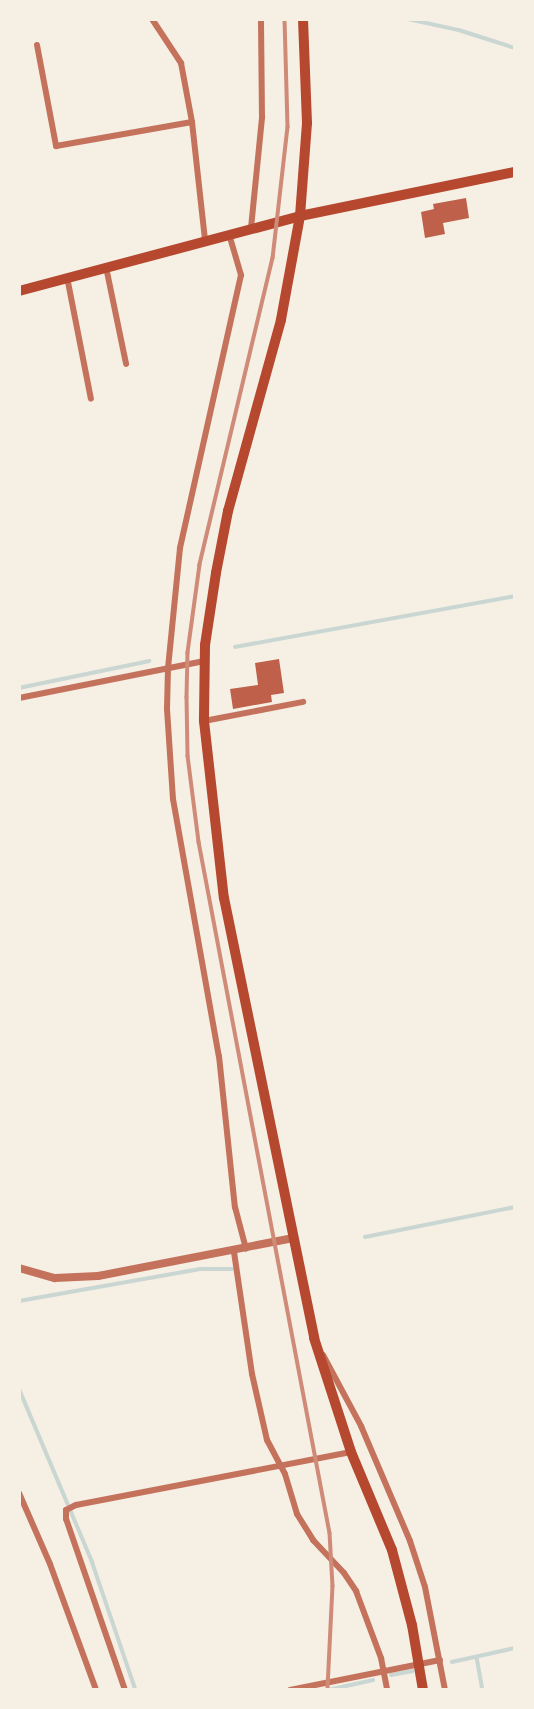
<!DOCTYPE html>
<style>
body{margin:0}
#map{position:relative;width:534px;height:1709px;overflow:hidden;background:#f6efe4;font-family:Cabin,sans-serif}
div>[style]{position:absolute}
.stream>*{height:3.5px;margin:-1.75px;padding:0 1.75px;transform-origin:1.75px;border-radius:1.75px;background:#c9d6d2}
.building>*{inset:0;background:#bf614a}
.minor>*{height:6px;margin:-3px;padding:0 3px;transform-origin:3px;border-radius:3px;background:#c5725c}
.tertiary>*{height:8px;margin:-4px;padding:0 4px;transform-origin:4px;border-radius:4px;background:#c5725c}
.secondary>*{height:10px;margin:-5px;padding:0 5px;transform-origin:5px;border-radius:5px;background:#b5482f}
.trunk>*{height:10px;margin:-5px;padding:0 5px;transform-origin:5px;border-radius:5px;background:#b5482f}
.rail>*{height:3.5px;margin:-1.75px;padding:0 1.75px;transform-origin:1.75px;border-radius:1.75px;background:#cf8b77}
span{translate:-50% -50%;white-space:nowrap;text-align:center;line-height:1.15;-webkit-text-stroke:7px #f6efe4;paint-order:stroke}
.frame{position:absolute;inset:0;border:21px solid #f6efe4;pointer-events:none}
</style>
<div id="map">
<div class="stream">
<i style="left:408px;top:19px;width:52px;rotate:12.2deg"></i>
<i style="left:459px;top:30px;width:59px;rotate:17.8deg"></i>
<i style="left:235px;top:647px;width:285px;rotate:-10.3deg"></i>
<i style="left:19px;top:688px;width:133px;rotate:-11.7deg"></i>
<i style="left:365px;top:1237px;width:153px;rotate:-11.3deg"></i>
<i style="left:19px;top:1301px;width:185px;rotate:-10deg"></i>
<i style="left:201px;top:1269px;width:31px"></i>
<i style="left:19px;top:1388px;width:188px;rotate:67.1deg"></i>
<i style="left:92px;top:1561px;width:136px;rotate:71.2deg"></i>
<i style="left:477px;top:1657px;width:34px;rotate:80deg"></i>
<i style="left:452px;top:1662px;width:65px;rotate:-12.5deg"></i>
<i style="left:391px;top:1675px;width:22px;rotate:-10deg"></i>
<i style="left:328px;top:1690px;width:46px;rotate:-12.5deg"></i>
</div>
<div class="building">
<i style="clip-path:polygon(466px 198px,469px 218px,443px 223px,445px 234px,425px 238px,421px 212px,434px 209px,433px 204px)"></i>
<i style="clip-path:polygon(279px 659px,284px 693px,271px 695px,272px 702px,233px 709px,230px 689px,258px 685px,255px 663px)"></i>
</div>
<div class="minor">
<i style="left:152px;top:19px;width:53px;rotate:56.6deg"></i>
<i style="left:181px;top:63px;width:60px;rotate:79.4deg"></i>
<i style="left:192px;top:122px;width:118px;rotate:83.7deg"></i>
<i style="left:37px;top:45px;width:103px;rotate:79.3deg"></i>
<i style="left:56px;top:146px;width:138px;rotate:-10deg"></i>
<i style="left:251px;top:228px;width:112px;rotate:-84.3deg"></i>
<i style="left:262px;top:117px;width:98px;rotate:-90.6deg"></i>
<i style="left:229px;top:234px;width:43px;rotate:73.7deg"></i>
<i style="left:241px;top:275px;width:280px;rotate:102.6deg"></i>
<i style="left:180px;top:548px;width:121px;rotate:95.7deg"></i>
<i style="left:168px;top:668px;width:41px;rotate:91.4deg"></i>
<i style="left:167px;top:709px;width:90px;rotate:86.2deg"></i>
<i style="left:173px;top:799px;width:261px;rotate:79.9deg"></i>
<i style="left:219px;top:1056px;width:152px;rotate:84deg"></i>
<i style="left:235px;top:1207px;width:43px;rotate:75.3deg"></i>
<i style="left:106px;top:267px;width:99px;rotate:78.3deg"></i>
<i style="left:67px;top:277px;width:124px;rotate:78.9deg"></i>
<i style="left:19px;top:698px;width:189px;rotate:-11.3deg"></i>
<i style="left:204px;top:721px;width:101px;rotate:-10.9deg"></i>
<i style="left:234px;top:1252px;width:123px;rotate:81.6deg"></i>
<i style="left:252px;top:1374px;width:68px;rotate:77.2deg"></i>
<i style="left:267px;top:1440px;width:38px;rotate:62deg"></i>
<i style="left:285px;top:1474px;width:42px;rotate:73.3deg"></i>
<i style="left:297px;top:1514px;width:31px;rotate:58deg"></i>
<i style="left:313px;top:1540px;width:45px;rotate:46.8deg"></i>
<i style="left:344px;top:1573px;width:22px;rotate:56deg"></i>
<i style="left:356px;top:1591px;width:72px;rotate:69.5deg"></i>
<i style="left:381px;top:1658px;width:33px;rotate:79deg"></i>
<i style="left:323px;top:1355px;width:81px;rotate:61.8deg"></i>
<i style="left:361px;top:1426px;width:125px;rotate:66.9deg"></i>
<i style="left:410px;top:1541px;width:48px;rotate:71.9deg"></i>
<i style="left:425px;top:1587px;width:105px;rotate:79deg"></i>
<i style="left:19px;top:1493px;width:77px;rotate:66.4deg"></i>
<i style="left:50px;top:1564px;width:134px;rotate:69.9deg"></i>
<i style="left:125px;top:1690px;width:181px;rotate:-109deg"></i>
<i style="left:66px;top:1519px;width:9px;rotate:-90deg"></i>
<i style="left:66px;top:1510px;width:11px;rotate:-27deg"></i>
<i style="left:76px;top:1505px;width:280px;rotate:-10.9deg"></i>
<i style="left:290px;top:1690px;width:153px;rotate:-11.3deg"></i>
</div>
<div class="tertiary">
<i style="left:19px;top:1268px;width:37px;rotate:16deg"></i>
<i style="left:55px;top:1278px;width:43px;rotate:-2.7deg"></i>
<i style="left:98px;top:1276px;width:199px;rotate:-11deg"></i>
</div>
<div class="secondary">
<i style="left:19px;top:291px;width:291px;rotate:-14.9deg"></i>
<i style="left:300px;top:216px;width:219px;rotate:-11.6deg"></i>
</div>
<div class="trunk">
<i style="left:303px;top:19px;width:104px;rotate:87.8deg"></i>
<i style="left:307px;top:123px;width:93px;rotate:94.3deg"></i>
<i style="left:300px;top:216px;width:106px;rotate:100.4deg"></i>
<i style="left:281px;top:320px;width:198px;rotate:105.5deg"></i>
<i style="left:228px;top:511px;width:63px;rotate:101deg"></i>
<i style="left:216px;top:573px;width:73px;rotate:98.7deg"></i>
<i style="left:205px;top:645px;width:76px;rotate:90.8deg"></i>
<i style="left:204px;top:721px;width:178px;rotate:83.6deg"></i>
<i style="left:224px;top:898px;width:449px;rotate:78.4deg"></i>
<i style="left:314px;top:1338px;width:120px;rotate:72deg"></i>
<i style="left:351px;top:1452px;width:106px;rotate:67.3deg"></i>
<i style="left:392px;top:1550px;width:78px;rotate:75.1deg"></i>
<i style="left:412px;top:1625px;width:66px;rotate:80.4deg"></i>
</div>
<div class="rail">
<i style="left:285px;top:19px;width:108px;rotate:88.4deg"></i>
<i style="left:288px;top:127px;width:132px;rotate:96.5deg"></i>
<i style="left:273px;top:258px;width:316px;rotate:103.4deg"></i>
<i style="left:200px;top:565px;width:89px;rotate:97.8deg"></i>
<i style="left:188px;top:653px;width:44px;rotate:91.3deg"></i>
<i style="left:187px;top:697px;width:59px;rotate:89deg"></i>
<i style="left:188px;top:756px;width:87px;rotate:82.7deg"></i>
<i style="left:199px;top:842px;width:703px;rotate:79.27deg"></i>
<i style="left:330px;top:1533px;width:53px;rotate:86.8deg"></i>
<i style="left:333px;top:1586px;width:104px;rotate:92.8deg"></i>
</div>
<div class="frame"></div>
</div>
